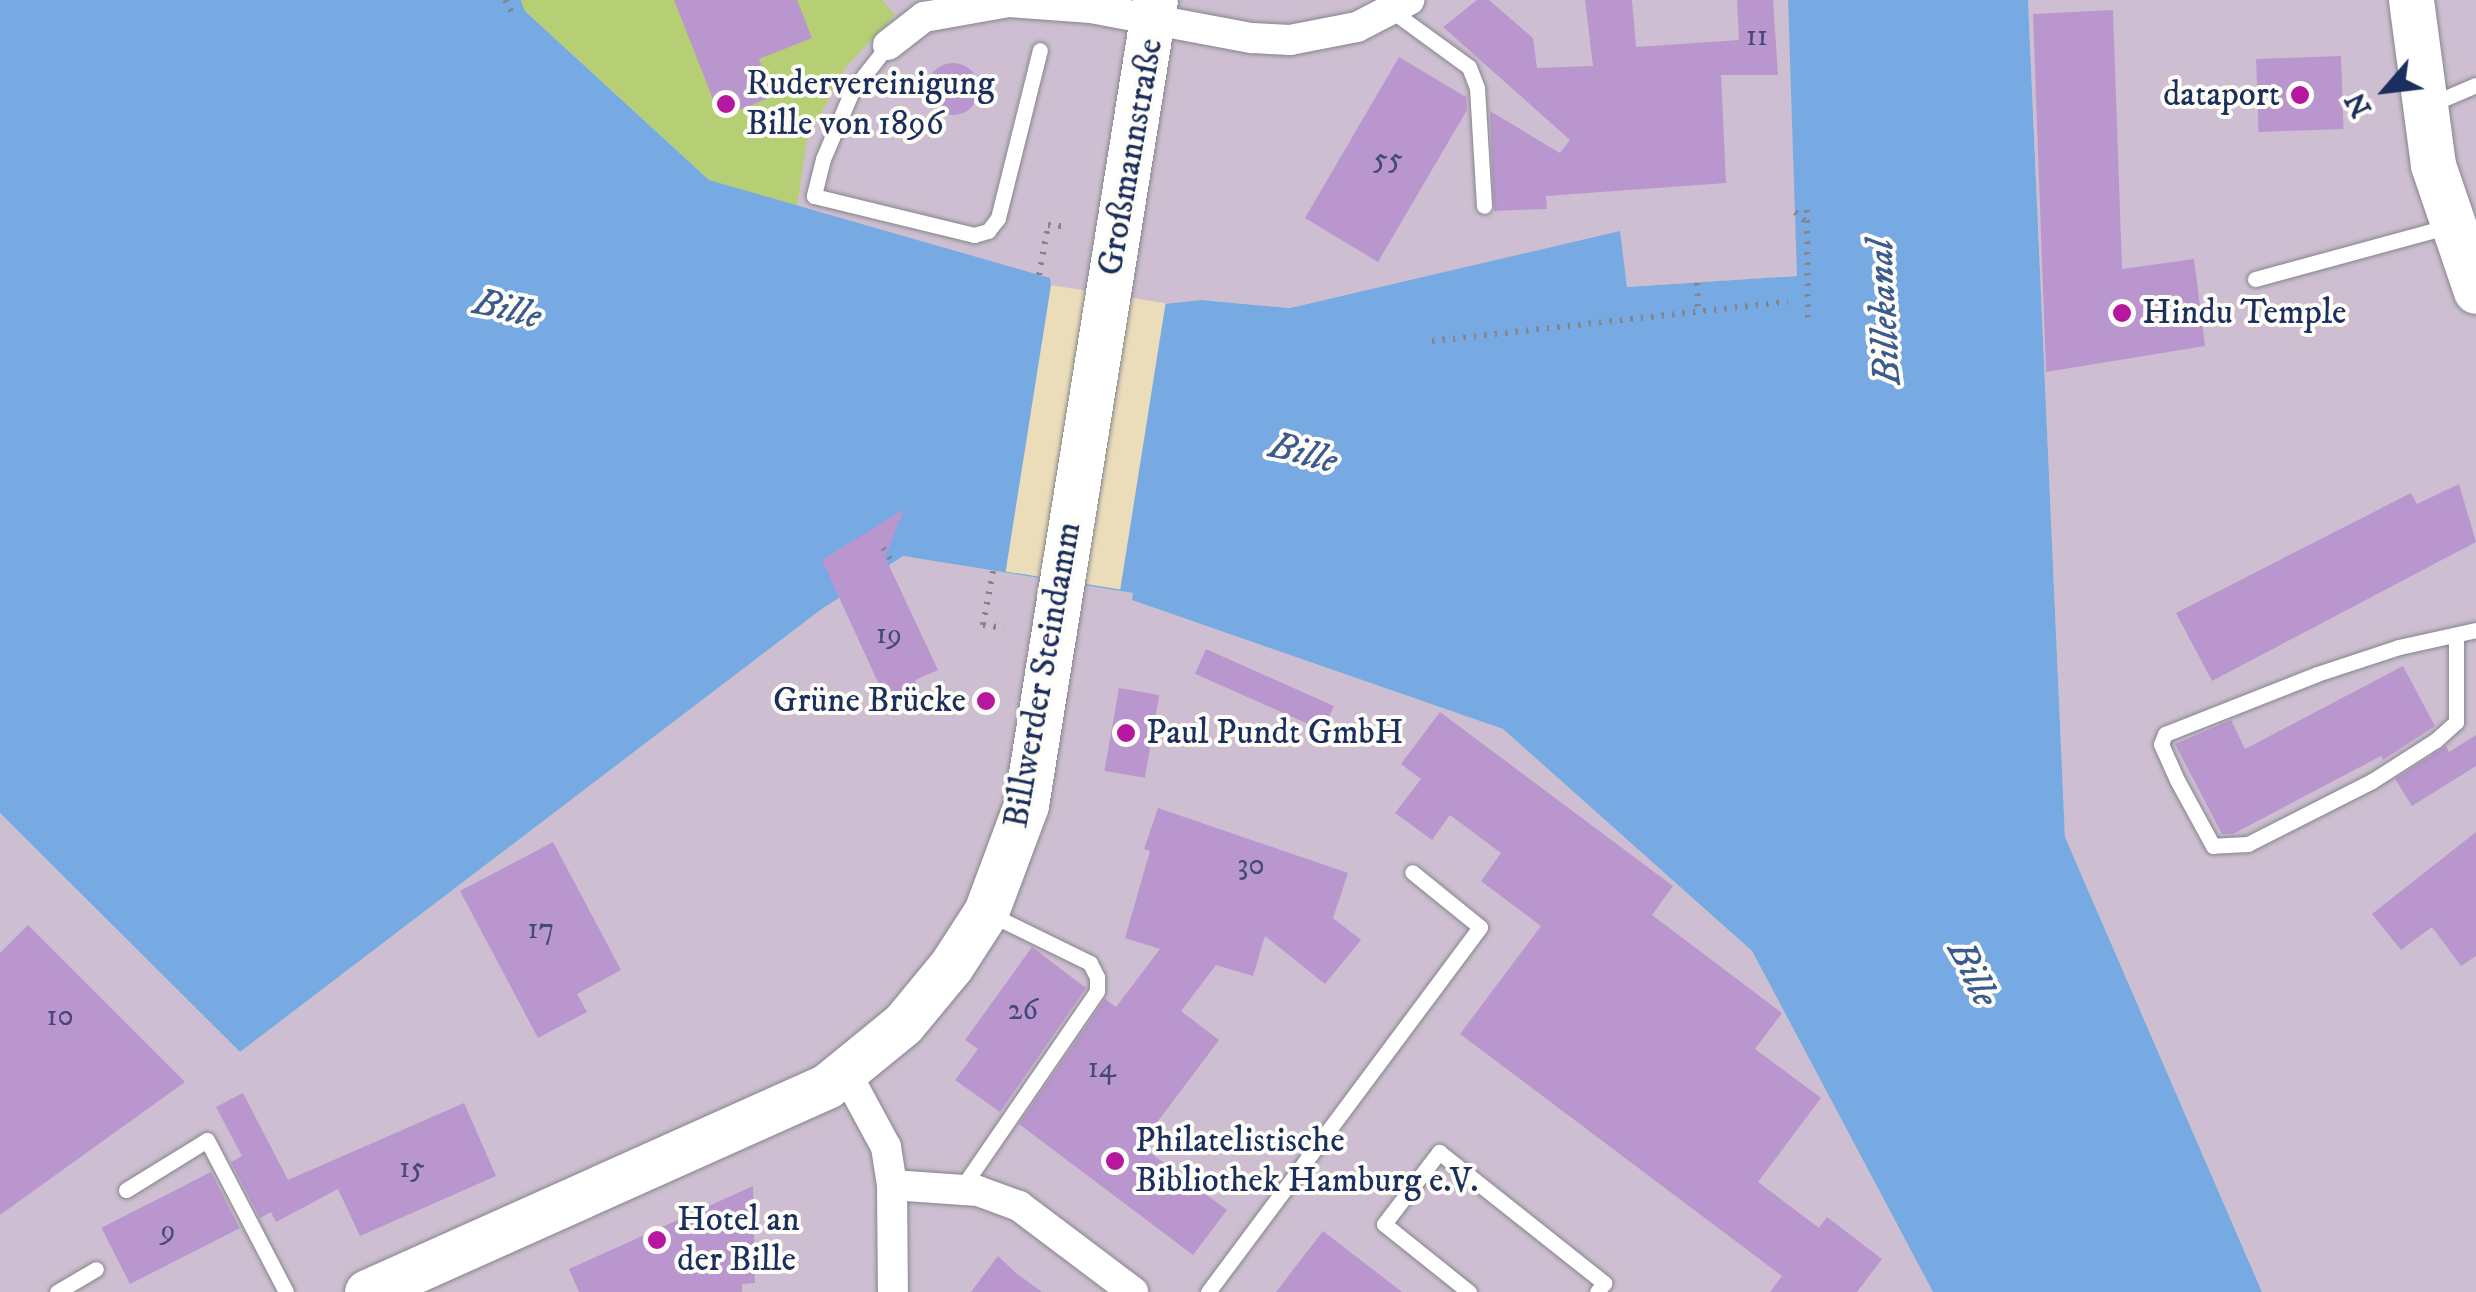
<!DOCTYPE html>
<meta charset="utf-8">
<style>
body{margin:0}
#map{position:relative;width:2476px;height:1292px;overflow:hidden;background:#ebddb9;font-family:"IM FELL DW Pica",serif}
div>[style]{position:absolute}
.industrial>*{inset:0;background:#cebed1}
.green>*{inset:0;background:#b6cf74}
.water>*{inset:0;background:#77aae3}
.pier>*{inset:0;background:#ebddb9;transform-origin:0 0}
.building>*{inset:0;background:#ba96cf;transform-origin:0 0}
.round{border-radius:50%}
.path>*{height:6px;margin-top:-3px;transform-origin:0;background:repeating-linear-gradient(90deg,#83868c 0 2.5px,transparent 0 10.5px)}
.roads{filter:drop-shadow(0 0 2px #83868c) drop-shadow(0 0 2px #83868c)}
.lane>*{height:15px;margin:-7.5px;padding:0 7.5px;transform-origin:7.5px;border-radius:7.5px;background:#fff}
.street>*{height:30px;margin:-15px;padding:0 15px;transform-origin:15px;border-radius:15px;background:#fff}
.secondary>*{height:45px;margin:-22.5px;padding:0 22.5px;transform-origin:22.5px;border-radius:22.5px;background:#fff}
.dots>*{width:28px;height:28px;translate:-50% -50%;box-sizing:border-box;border:5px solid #fdfcf7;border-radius:50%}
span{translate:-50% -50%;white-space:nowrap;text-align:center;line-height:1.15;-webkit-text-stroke:8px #fdfcf7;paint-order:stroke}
.number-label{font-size:30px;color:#43497a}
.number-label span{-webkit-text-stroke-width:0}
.poi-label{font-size:35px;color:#1b2f5e}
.left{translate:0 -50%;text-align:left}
.right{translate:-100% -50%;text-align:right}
.street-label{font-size:35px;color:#1b2f5e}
.water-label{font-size:38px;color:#3b5a8d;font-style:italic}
.north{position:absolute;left:2336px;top:40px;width:100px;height:100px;-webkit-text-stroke:8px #fdfcf7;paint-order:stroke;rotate:242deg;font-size:28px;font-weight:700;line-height:40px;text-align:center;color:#1b2f5e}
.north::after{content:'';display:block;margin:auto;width:35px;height:45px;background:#1b2f5e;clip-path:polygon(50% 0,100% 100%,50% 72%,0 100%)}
</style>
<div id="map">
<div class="industrial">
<i style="clip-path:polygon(521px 0,1788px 0,1798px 276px,1627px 287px,1619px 232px,1290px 308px,1201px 300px,1165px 304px,1051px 285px,1049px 278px,709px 180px)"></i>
<i style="clip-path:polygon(2028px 0,2476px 0,2476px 1292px,2262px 1292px,2065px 837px)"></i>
<i style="clip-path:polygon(903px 556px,1134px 593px,1133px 600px,1503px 729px,1752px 951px,1933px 1292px,0 1292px,0 813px,240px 1052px,819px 611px)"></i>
</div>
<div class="green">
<i style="clip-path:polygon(521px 0,882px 0,895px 15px,845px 68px,807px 140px,797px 206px,709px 180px,525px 11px)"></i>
</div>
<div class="water">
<i style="clip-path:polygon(0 0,521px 0,525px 11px,709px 180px,1050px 278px,1051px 285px,1164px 304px,1201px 300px,1290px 308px,1620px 231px,1627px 287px,1797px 276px,1788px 0,2028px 0,2065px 837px,2262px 1292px,1933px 1292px,1752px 951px,1503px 729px,1132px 600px,1133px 593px,903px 556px,819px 611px,240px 1052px,0 813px)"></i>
</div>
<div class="pier">
<i style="left:1051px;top:285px;width:116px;height:290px;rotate:9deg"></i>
</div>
<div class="building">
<i style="clip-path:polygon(674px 0,797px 0,812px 38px,759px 59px,774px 96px,720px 117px)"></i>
<i style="clip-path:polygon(1477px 0,1489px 0,1533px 38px,1537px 68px,1593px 66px,1585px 0,1632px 0,1636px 47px,1739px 40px,1737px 0,1773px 0,1778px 75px,1721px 75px,1726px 183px,1546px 196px,1547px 209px,1494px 211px,1490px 111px,1560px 153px,1570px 140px,1443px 27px)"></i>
<i style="clip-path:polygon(2113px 10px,2122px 269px,2194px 259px,2205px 346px,2046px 372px,2033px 14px)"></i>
<i style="left:2341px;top:56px;width:73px;height:85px;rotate:88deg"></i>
<i style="clip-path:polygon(1399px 57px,1466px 97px,1467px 110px,1378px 262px,1305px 218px)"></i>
<i class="round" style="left:927px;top:63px;width:52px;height:52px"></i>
<i style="clip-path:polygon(2459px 484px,2476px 542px,2212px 681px,2176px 613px,2411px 493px,2417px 504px)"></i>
<i style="clip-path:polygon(904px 509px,885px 557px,938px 670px,915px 680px,923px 698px,892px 713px,822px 560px)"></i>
<i style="left:1206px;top:649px;width:140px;height:27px;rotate:24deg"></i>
<i style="clip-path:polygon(2403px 666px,2435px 726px,2383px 760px,2381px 756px,2233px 834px,2222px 834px,2175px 744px,2231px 720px,2245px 749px)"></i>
<i style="left:1119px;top:688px;width:41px;height:84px;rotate:10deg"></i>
<i style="clip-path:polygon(1440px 712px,1673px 886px,1652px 915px,1782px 1013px,1755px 1049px,1821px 1098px,1758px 1182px,1819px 1228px,1827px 1217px,1882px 1259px,1857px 1292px,1770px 1292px,1782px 1276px,1460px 1034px,1541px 926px,1481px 881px,1501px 853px,1450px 815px,1432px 840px,1395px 813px,1421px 779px,1401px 764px)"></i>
<i style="clip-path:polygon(2476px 735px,2476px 766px,2412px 806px,2395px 779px,2446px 746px,2449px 752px)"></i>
<i style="clip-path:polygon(1158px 808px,1348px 873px,1333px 918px,1361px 940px,1325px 984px,1265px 936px,1253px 976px,1216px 965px,1181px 1011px,1219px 1040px,1140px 1145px,1227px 1210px,1193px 1255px,1019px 1124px,1105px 999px,1116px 1007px,1160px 949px,1125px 938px,1150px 851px,1144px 849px)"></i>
<i style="clip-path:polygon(2476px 832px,2476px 956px,2461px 966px,2432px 927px,2401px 950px,2372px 914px)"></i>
<i style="clip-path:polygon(553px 842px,621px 970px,577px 994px,587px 1012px,538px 1038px,460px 891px)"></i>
<i style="clip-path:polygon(28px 925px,185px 1082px,0 1215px,0 953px)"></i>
<i style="clip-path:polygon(1032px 947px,1086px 988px,1000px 1112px,955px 1080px,978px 1049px,965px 1040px)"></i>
<i style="clip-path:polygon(243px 1093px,288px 1180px,464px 1103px,496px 1176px,360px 1236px,338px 1189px,276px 1222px,271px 1212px,260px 1218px,231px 1162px,242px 1156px,216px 1107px)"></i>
<i style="left:211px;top:1172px;width:63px;height:123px;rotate:63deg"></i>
<i style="clip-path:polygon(753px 1186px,755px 1283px,742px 1284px,742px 1292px,579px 1292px,569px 1269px)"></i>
<i style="clip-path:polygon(1323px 1231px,1402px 1292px,1276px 1292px)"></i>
<i style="clip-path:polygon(998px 1256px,1016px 1273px,1042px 1292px,971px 1292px)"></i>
</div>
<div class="path">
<i style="left:505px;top:0;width:17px;rotate:62deg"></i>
<i style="left:1807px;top:210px;width:115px;rotate:89.5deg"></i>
<i style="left:1795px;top:212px;width:15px;rotate:42deg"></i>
<i style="left:1039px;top:275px;width:51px;rotate:-79.8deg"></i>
<i style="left:1048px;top:225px;width:21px;rotate:5deg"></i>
<i style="left:1697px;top:283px;width:28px;rotate:88deg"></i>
<i style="left:1432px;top:341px;width:358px;rotate:-6.3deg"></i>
<i style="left:883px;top:548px;width:14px;rotate:56deg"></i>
<i style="left:993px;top:571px;width:55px;rotate:100.5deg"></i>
<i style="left:983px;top:625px;width:21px;rotate:8deg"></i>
</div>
<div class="roads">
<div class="lane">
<i style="left:1392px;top:11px;width:95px;rotate:36deg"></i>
<i style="left:1469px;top:67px;width:22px;rotate:69deg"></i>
<i style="left:1477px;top:88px;width:118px;rotate:86.6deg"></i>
<i style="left:888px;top:45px;width:58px;rotate:128deg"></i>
<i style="left:852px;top:91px;width:74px;rotate:113.1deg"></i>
<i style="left:823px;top:159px;width:38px;rotate:104deg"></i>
<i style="left:814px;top:196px;width:165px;rotate:13.7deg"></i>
<i style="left:974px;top:235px;width:15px;rotate:-16deg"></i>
<i style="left:988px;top:231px;width:16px;rotate:-52deg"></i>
<i style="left:998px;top:218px;width:173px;rotate:-76deg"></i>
<i style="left:2429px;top:105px;width:51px;rotate:-23.1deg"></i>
<i style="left:2255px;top:279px;width:202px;rotate:-15.2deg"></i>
<i style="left:2456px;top:635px;width:87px;rotate:90deg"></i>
<i style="left:2456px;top:722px;width:27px;rotate:138deg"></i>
<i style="left:2436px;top:740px;width:76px;rotate:147.4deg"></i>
<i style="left:2372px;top:781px;width:139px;rotate:153.1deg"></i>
<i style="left:2248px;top:844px;width:35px;rotate:177deg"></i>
<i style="left:2213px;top:846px;width:75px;rotate:-118.6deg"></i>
<i style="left:2177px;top:780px;width:39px;rotate:-114deg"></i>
<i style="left:2161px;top:744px;width:11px;rotate:-68deg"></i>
<i style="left:2165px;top:734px;width:163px;rotate:-21.5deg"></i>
<i style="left:2317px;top:674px;width:86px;rotate:-18.2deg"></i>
<i style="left:2399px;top:647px;width:79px;rotate:-12.4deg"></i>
<i style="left:961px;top:1189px;width:240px;rotate:-55.5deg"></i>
<i style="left:1097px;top:991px;width:14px;rotate:-90deg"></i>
<i style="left:1097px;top:977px;width:16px;rotate:-117deg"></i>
<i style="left:1090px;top:963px;width:111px;rotate:-153.9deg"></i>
<i style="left:126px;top:1190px;width:95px;rotate:-31.7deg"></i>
<i style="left:207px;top:1140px;width:171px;rotate:62.5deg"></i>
<i style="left:57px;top:1292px;width:45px;rotate:-30.5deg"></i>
<i style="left:1208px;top:1292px;width:455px;rotate:-53.3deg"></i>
<i style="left:1480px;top:927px;width:87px;rotate:-141deg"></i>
<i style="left:1469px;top:1292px;width:109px;rotate:-141.3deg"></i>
<i style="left:1384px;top:1224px;width:91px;rotate:-52.6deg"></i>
<i style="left:1439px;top:1152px;width:211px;rotate:38.4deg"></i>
<i style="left:1604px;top:1283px;width:11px;rotate:128deg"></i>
</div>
<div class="street">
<i style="left:888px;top:45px;width:46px;rotate:-37.9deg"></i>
<i style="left:924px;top:17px;width:86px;rotate:-10deg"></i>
<i style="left:1009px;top:2px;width:82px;rotate:4.2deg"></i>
<i style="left:1091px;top:8px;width:164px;rotate:10.6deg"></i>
<i style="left:1252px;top:38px;width:38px;rotate:3deg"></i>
<i style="left:1290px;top:40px;width:68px;rotate:-11deg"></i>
<i style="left:1357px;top:27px;width:59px;rotate:-27.4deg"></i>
<i style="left:846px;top:1073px;width:84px;rotate:61.6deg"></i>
<i style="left:886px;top:1147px;width:38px;rotate:81deg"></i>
<i style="left:892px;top:1185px;width:107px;rotate:89.5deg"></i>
<i style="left:892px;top:1185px;width:86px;rotate:4deg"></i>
<i style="left:978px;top:1191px;width:44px;rotate:20.1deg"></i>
<i style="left:1019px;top:1206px;width:143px;rotate:37deg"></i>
</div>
<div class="secondary">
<i style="left:2411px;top:0;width:166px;rotate:82.4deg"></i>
<i style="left:2433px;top:165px;width:133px;rotate:71.2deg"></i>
<i style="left:367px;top:1292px;width:504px;rotate:-24.12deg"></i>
<i style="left:827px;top:1086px;width:98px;rotate:-39.2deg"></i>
<i style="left:903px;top:1024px;width:75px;rotate:-50.4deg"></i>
<i style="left:951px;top:966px;width:64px;rotate:-57.1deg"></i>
<i style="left:986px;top:912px;width:114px;rotate:-69.5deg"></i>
<i style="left:1026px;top:805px;width:815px;rotate:-80.9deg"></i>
</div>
</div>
<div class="dots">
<i style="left:2300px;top:95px;background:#b5179e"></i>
<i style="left:726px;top:104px;background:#b5179e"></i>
<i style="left:2122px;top:313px;background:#b5179e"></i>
<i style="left:986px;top:701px;background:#b5179e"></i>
<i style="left:1126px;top:733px;background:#b5179e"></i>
<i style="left:1115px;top:1161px;background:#b5179e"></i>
<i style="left:657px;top:1240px;background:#b5179e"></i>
</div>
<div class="number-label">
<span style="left:1757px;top:37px">11</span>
<span style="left:1388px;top:160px">55</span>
<span style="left:889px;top:635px">19</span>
<span style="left:1251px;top:866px">30</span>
<span style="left:541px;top:930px">17</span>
<span style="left:1023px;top:1011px">26</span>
<span style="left:60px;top:1017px">10</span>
<span style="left:1102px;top:1069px">14</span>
<span style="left:412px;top:1169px">15</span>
<span style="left:168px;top:1231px">9</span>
</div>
<div class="poi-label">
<span class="left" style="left:746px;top:104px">Rudervereinigung<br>Bille von 1896</span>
<span class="right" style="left:2280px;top:95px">dataport</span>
<span class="left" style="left:2142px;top:313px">Hindu Temple</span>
<span class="right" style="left:966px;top:701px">Grüne Brücke</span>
<span class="left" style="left:1146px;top:733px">Paul Pundt GmbH</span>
<span class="left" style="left:1135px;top:1161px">Philatelistische<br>Bibliothek Hamburg e.V.</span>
<span class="left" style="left:677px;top:1240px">Hotel an<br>der Bille</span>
</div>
<div class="street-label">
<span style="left:1131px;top:157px;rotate:-80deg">Großmannstraße</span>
<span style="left:1043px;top:675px;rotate:-80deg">Billwerder Steindamm</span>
</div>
<div class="water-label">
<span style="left:507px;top:310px;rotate:14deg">Bille</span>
<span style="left:1885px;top:312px;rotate:-93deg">Billekanal</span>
<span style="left:1303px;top:454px;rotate:15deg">Bille</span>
<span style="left:1972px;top:974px;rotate:64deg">Bille</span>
</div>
<div class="north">N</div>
</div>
